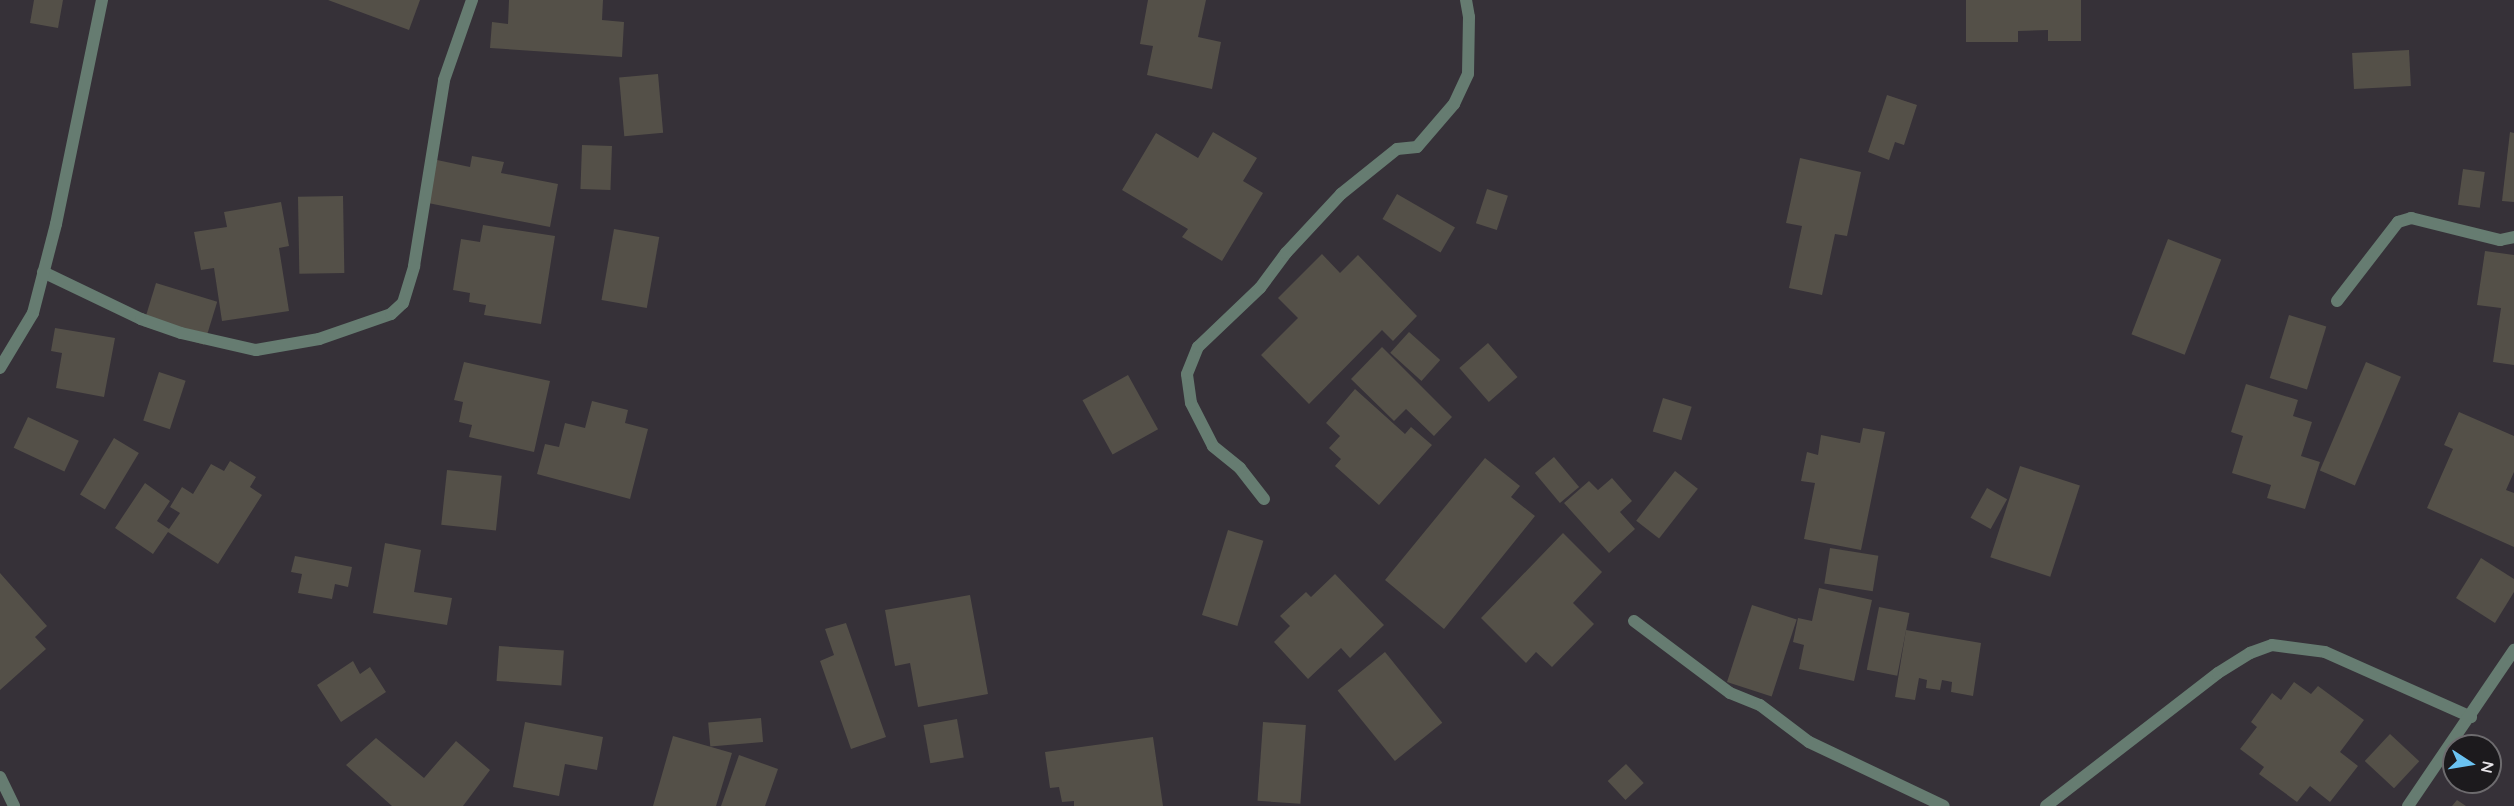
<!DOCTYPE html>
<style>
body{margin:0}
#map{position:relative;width:2514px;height:806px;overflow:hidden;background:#363138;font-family:Quicksand,sans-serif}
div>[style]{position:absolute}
.building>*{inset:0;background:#545048;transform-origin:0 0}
.minor>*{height:12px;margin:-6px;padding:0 6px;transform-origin:6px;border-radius:6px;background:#667c71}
span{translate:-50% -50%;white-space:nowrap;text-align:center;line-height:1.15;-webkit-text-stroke:6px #1c1a1d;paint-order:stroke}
.north{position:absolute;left:2442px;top:734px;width:60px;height:60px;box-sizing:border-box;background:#1c1a1d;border:2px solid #6d6b6e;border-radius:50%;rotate:102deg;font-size:16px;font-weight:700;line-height:24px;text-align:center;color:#e7e4e8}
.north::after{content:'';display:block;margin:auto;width:21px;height:27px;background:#6bc3f2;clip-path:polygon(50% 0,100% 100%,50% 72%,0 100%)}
</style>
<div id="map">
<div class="building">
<i style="clip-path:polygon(34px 0,63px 0,58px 28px,30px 23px)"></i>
<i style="clip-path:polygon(328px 0,420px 0,409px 30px)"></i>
<i style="clip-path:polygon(509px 0,603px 0,602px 20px,624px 22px,622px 57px,490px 48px,492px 22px,508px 24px)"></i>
<i style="clip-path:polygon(1148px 0,1206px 0,1198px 37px,1221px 42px,1212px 89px,1147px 75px,1153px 46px,1140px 44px)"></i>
<i style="clip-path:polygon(1966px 0,2081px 0,2081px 41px,2048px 41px,2048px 30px,2018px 31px,2018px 42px,1966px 42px)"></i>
<i style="left:2409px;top:50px;width:36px;height:57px;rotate:87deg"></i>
<i style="left:658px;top:74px;width:59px;height:39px;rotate:85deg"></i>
<i style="clip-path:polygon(1887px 95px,1917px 105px,1904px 145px,1895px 142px,1889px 160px,1868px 152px)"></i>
<i style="clip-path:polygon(1213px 132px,1257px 158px,1243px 181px,1263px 193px,1222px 261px,1182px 237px,1188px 229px,1122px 190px,1156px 133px,1198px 158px)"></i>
<i style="clip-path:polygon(2510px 132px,2514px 133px,2514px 202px,2502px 201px)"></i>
<i style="left:582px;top:145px;width:30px;height:44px;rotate:2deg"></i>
<i style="clip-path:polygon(472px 156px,504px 162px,501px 173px,558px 184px,550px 227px,428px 203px,437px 160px,470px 167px)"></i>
<i style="clip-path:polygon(1800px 158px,1861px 172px,1847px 236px,1835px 234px,1822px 295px,1789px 288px,1802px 226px,1786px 223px)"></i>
<i style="left:2463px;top:169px;width:22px;height:36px;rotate:8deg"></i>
<i style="left:1487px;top:189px;width:22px;height:36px;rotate:18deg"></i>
<i style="left:1397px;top:194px;width:67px;height:29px;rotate:30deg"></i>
<i style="left:343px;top:196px;width:77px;height:45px;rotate:89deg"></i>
<i style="clip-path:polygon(281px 202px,289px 246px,279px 248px,289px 311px,222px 321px,214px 268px,201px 270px,194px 232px,227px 227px,224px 212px)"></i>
<i style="clip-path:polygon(483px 225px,555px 236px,541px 324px,484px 315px,486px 305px,469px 302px,470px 293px,453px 290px,461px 239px,480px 242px)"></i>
<i style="left:614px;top:229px;width:46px;height:72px;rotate:10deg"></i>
<i style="left:2168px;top:239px;width:57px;height:102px;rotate:21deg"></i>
<i style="clip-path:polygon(2485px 251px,2514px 255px,2514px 365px,2493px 362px,2501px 308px,2477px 305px)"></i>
<i style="clip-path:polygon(1322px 254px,1340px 273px,1358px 255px,1417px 316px,1393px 341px,1382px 330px,1309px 404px,1261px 355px,1298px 318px,1278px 298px)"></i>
<i style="left:156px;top:283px;width:64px;height:45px;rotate:17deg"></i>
<i style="left:2289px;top:315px;width:39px;height:66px;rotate:17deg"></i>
<i style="clip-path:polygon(55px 328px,115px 338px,104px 397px,56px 388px,62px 353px,51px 351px)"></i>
<i style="left:1409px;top:332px;width:42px;height:28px;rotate:42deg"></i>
<i style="left:1488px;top:343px;width:45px;height:38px;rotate:49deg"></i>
<i style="clip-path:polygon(1382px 347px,1452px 417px,1434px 436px,1406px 409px,1394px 421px,1351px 379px)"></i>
<i style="clip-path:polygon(464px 362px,550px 381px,534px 452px,469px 437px,472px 425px,459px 422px,463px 402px,454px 400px)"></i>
<i style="left:2366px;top:362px;width:38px;height:118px;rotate:23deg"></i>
<i style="left:159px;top:372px;width:28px;height:51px;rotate:18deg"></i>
<i style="left:1128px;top:375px;width:62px;height:52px;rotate:61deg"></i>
<i style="clip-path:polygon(2246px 384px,2298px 400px,2293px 416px,2312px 422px,2301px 456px,2320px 462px,2305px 509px,2267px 498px,2271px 485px,2232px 473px,2243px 436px,2231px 432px)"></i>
<i style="clip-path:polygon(1355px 389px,1405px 434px,1411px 427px,1432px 445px,1379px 505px,1335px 466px,1341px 459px,1329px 448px,1340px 436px,1326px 423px)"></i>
<i style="left:1663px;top:398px;width:30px;height:35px;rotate:17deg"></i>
<i style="clip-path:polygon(592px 401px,628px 410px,625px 423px,648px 429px,630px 499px,537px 474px,545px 444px,559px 447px,565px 423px,585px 428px)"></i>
<i style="clip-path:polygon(2459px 412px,2514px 436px,2514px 472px,2506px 490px,2514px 493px,2514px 547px,2427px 508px,2453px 449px,2444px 445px)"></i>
<i style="left:28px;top:417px;width:56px;height:34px;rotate:25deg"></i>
<i style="clip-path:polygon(1863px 428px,1885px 432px,1861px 550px,1804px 539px,1815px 483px,1801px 481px,1807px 452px,1818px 455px,1821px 435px,1860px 443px)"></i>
<i style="left:114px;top:438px;width:29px;height:66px;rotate:31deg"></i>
<i style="left:1554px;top:457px;width:39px;height:25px;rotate:50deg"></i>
<i style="clip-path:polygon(1485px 458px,1520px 486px,1511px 497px,1535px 516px,1444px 629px,1385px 580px)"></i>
<i style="clip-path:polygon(230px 461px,256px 477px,250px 487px,262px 495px,218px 564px,168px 532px,153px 554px,115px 528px,145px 483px,170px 501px,157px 521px,169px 529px,180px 513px,170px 507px,182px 487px,193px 494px,211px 464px,224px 471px)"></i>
<i style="left:2020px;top:466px;width:63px;height:96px;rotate:18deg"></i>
<i style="left:447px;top:470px;width:55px;height:55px;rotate:6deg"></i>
<i style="left:1675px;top:471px;width:29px;height:63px;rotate:38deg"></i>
<i style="clip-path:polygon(1612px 478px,1632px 501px,1620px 512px,1635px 529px,1609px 553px,1564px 503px,1589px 481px,1598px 490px)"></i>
<i style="left:1987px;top:488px;width:23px;height:34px;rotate:29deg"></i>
<i style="left:1228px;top:530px;width:37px;height:89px;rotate:17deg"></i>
<i style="clip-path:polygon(1563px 533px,1602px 572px,1573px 603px,1594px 624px,1552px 667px,1536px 652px,1526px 663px,1481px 618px)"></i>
<i style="clip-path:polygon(385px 543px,421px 550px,414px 592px,452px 598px,447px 625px,373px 613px)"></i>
<i style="left:1830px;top:548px;width:49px;height:36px;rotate:9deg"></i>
<i style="clip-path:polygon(295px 556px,352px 567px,348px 587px,335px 584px,332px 599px,298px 593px,302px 574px,291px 572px)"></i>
<i style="clip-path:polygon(2481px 558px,2514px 579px,2514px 592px,2495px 623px,2456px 598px)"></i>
<i style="clip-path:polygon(0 573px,47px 626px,35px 637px,46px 649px,0 690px)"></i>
<i style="clip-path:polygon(1335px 574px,1384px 625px,1350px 658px,1341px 648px,1308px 679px,1274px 642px,1290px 626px,1280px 616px,1306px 592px,1311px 597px)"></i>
<i style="clip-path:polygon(1819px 588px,1872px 600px,1854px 681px,1799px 669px,1804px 645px,1793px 642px,1798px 618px,1812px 621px)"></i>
<i style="clip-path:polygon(970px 595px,988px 694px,918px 707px,910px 663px,895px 666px,885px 610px)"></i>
<i style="left:1752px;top:605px;width:47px;height:81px;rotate:18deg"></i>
<i style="left:1879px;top:607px;width:31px;height:64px;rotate:11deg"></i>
<i style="clip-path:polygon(846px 623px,886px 737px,851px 749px,820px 661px,834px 655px,825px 629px)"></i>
<i style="clip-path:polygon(1906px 630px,1981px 643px,1973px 696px,1951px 692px,1952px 682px,1942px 680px,1940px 690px,1926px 688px,1927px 680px,1919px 678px,1915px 700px,1895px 697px)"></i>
<i style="left:499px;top:646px;width:65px;height:35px;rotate:4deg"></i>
<i style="left:1385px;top:652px;width:91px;height:61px;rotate:51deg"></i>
<i style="clip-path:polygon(353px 661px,360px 674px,370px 667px,386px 692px,341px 722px,317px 685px)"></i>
<i style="clip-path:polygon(2294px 682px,2311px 694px,2318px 686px,2364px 720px,2340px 752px,2358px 766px,2330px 802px,2310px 786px,2297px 802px,2259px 774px,2264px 767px,2240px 749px,2257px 727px,2251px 722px,2272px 693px,2281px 700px)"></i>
<i style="left:761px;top:718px;width:24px;height:53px;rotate:85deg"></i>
<i style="left:957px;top:719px;width:39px;height:34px;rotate:80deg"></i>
<i style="clip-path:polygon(525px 722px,603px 737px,597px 770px,565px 764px,559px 796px,513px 787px)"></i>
<i style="left:1263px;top:722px;width:43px;height:79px;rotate:4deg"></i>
<i style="left:2390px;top:734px;width:40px;height:37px;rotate:43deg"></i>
<i style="clip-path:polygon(673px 736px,732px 753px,716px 806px,653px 806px)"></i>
<i style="clip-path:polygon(1153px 737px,1163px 806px,1074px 806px,1074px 801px,1062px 802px,1059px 787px,1050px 788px,1045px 752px)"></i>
<i style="clip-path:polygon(376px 738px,424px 778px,456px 741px,490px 770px,463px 806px,392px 806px,346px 765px)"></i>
<i style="clip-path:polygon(739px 755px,778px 769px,765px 806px,721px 806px)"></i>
<i style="left:1626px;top:764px;width:26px;height:25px;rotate:47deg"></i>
<i style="clip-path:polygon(2457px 800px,2466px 806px,2452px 806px)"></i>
</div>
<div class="minor">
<i style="left:43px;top:272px;width:109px;rotate:25.6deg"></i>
<i style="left:141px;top:319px;width:42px;rotate:19.3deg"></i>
<i style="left:181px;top:333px;width:77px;rotate:12.8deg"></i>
<i style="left:256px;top:350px;width:64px;rotate:-9.9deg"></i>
<i style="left:319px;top:339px;width:76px;rotate:-19.1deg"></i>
<i style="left:391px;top:314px;width:16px;rotate:-43deg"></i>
<i style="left:403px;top:303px;width:39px;rotate:-73deg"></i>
<i style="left:414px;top:266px;width:188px;rotate:-80.8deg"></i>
<i style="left:444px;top:80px;width:85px;rotate:-70.7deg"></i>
<i style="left:2337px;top:301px;width:100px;rotate:-52.3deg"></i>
<i style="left:2398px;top:222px;width:14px;rotate:-17deg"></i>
<i style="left:2411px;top:218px;width:92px;rotate:13.9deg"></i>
<i style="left:2500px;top:240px;width:14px;rotate:-12deg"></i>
<i style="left:0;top:368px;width:64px;rotate:-59deg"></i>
<i style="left:33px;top:313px;width:92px;rotate:-75.5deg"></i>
<i style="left:56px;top:224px;width:229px;rotate:-78.4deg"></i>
<i style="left:1264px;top:499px;width:39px;rotate:-128deg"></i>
<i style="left:1240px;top:468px;width:35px;rotate:-141deg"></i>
<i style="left:1213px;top:446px;width:48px;rotate:-117.1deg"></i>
<i style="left:1191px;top:403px;width:29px;rotate:-98deg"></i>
<i style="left:1187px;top:374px;width:29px;rotate:-68deg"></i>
<i style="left:1198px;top:347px;width:86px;rotate:-43.6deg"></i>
<i style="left:1260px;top:288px;width:44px;rotate:-53.4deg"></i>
<i style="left:1286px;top:253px;width:81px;rotate:-47deg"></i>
<i style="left:1341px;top:194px;width:72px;rotate:-38.8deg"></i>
<i style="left:1397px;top:149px;width:20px;rotate:-6deg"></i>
<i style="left:1417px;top:147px;width:57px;rotate:-49.3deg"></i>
<i style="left:1454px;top:104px;width:33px;rotate:-65deg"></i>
<i style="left:1468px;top:74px;width:57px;rotate:-89deg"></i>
<i style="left:1469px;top:17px;width:17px;rotate:-100deg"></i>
<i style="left:1634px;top:621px;width:120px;rotate:36.9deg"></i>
<i style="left:1730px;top:693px;width:32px;rotate:22deg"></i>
<i style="left:1760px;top:705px;width:61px;rotate:37.1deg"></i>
<i style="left:1809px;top:742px;width:149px;rotate:25.4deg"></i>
<i style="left:0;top:777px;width:32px;rotate:64deg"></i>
<i style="left:2046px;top:806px;width:217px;rotate:-37.7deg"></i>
<i style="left:2218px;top:673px;width:38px;rotate:-32deg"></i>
<i style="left:2250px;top:653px;width:23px;rotate:-20deg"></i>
<i style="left:2272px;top:645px;width:53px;rotate:7.5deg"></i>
<i style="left:2325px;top:652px;width:160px;rotate:24deg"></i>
<i style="left:2408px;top:806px;width:189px;rotate:-55.8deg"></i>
</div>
<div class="north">N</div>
</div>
